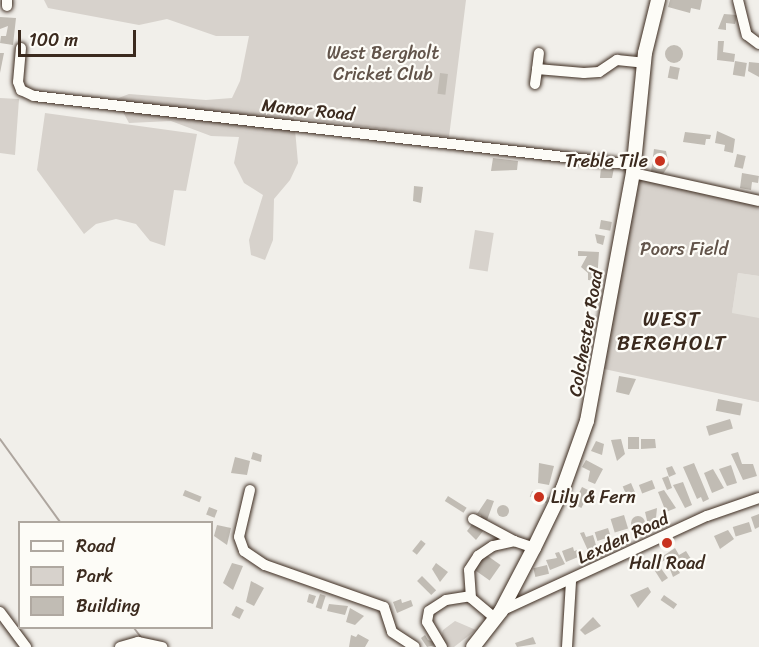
<!DOCTYPE html>
<style>
body{margin:0}
#map{position:relative;width:759px;height:647px;overflow:hidden;background:#f1efea;font-family:Sriracha,sans-serif}
div>[style]{position:absolute}
.built>*{inset:0;background:#e3e0da}
.green>*{inset:0;background:#d7d2cc;transform-origin:0 0}
.stream>*{height:2px;margin:-1px;padding:0 1px;transform-origin:1px;border-radius:1px;background:#aea69f}
.building>*{inset:0;background:#c1bcb4;transform-origin:0 0}
.round{border-radius:50%}
.roads{filter:drop-shadow(0 0 2px #3b2a1e) drop-shadow(0 0 2px #3b2a1e)}
.minor>*{height:10px;margin:-5px;padding:0 5px;transform-origin:5px;border-radius:5px;background:#fdfcf7}
.major>*{height:14px;margin:-7px;padding:0 7px;transform-origin:7px;border-radius:7px;background:#fdfcf7}
.dots>*{width:16px;height:16px;translate:-50% -50%;box-sizing:border-box;border:3px solid #fdfcf7;border-radius:50%}
span{translate:-50% -50%;white-space:nowrap;text-align:center;line-height:1.15;-webkit-text-stroke:4.5px #fdfcf7;paint-order:stroke}
.park-label{font-size:18px;color:#62544a}
.street-label{font-size:18px;color:#3b2a1e}
.poi-label{font-size:18px;color:#3b2a1e}
.right{translate:-100% -50%;text-align:right}
.left{translate:0 -50%;text-align:left}
.quarter-label{font-size:21px;color:#3b2a1e;letter-spacing:1.5px}
.legend{position:absolute;left:18px;top:521px;width:195px;height:108px;box-sizing:border-box;background:#fdfcf7;border:2px solid #afa8a0;margin:0;padding:8px 10px;list-style:none;font-size:18px;color:#3b2a1e}
.legend li{display:flex;align-items:center;gap:12px;height:30px}
.legend b{width:30px;border:2px solid #afa8a0}
.scale{position:absolute;left:18px;top:30px;width:118px;height:27px;box-sizing:border-box;border:3px solid #3b2a1e;border-top:0;padding-left:8px;font-size:18px;line-height:21px;white-space:nowrap;color:#3b2a1e;-webkit-text-stroke:4px #fdfcf7;paint-order:stroke}
</style>
<div id="map">
<div class="built">
<i style="clip-path:polygon(738px 273px,759px 276px,759px 402px,720px 393px)"></i>
</div>
<div class="green">
<i style="clip-path:polygon(44px 0,466px 0,449px 137px,294px 118px,298px 163px,290px 180px,274px 199px,273px 240px,265px 260px,251px 255px,249px 240px,263px 195px,244px 183px,234px 163px,239px 137px,211px 136px,171px 121px,129px 123px,116px 99px,129px 94px,206px 100px,232px 98px,240px 81px,249px 36px,216px 36px,167px 19px,139px 25px,48px 8px)"></i>
<i style="clip-path:polygon(0 98px,19px 99px,15px 155px,0 153px)"></i>
<i style="clip-path:polygon(45px 113px,197px 134px,186px 191px,174px 190px,165px 246px,150px 241px,136px 224px,116px 219px,96px 224px,84px 234px,37px 170px)"></i>
<i style="clip-path:polygon(637px 177px,759px 204px,759px 276px,738px 273px,732px 313px,759px 318px,759px 402px,604px 369px)"></i>
<i style="left:475px;top:230px;width:19px;height:39px;rotate:9deg"></i>
<i style="clip-path:polygon(455px 621px,476px 630px,454px 647px,446px 647px,441px 637px,443px 630px)"></i>
</div>
<div class="stream">
<i style="left:0;top:439px;width:102px;rotate:54.1deg"></i>
<i style="left:134px;top:628px;width:15px;rotate:53deg"></i>
</div>
<div class="building">
<i style="clip-path:polygon(670px 0,702px 0,700px 10px,691px 8px,690px 13px,668px 7px)"></i>
<i style="clip-path:polygon(724px 14px,737px 15px,735px 24px,726px 23px,726px 30px,718px 29px)"></i>
<i style="clip-path:polygon(0 17px,16px 18px,13px 45px,0 43px,1px 36px,6px 36px,8px 26px,0 29px)"></i>
<i style="clip-path:polygon(718px 41px,724px 41px,723px 52px,735px 54px,734px 62px,717px 60px)"></i>
<i class="round" style="left:665px;top:45px;width:18px;height:18px"></i>
<i style="clip-path:polygon(0 53px,4px 53px,0 73px)"></i>
<i style="left:735px;top:61px;width:12px;height:14px;rotate:9deg"></i>
<i style="clip-path:polygon(749px 62px,759px 63px,759px 77px,748px 71px)"></i>
<i style="left:670px;top:66px;width:10px;height:12px;rotate:11deg"></i>
<i style="left:440px;top:73px;width:8px;height:21px;rotate:7deg"></i>
<i style="clip-path:polygon(717px 131px,735px 139px,733px 153px,724px 151px,725px 145px,715px 143px)"></i>
<i style="clip-path:polygon(685px 132px,711px 135px,710px 139px,706px 139px,705px 145px,683px 142px)"></i>
<i style="clip-path:polygon(654px 149px,666px 151px,669px 165px,663px 174px,651px 172px)"></i>
<i style="left:737px;top:154px;width:9px;height:13px;rotate:13deg"></i>
<i style="clip-path:polygon(493px 158px,518px 161px,517px 170px,491px 171px)"></i>
<i style="clip-path:polygon(601px 167px,614px 168px,612px 178px,600px 178px)"></i>
<i style="clip-path:polygon(742px 173px,759px 176px,758px 183px,752px 182px,751px 190px,740px 188px)"></i>
<i style="clip-path:polygon(414px 186px,423px 187px,421px 203px,413px 201px)"></i>
<i style="left:601px;top:220px;width:11px;height:9px;rotate:10deg"></i>
<i style="clip-path:polygon(595px 234px,605px 236px,603px 245px,597px 243px)"></i>
<i style="clip-path:polygon(578px 251px,599px 252px,597px 281px,588px 280px,588px 273px,581px 267px,587px 256px,578px 256px)"></i>
<i style="clip-path:polygon(619px 376px,636px 379px,629px 395px,616px 392px)"></i>
<i style="left:718px;top:399px;width:25px;height:12px;rotate:11deg"></i>
<i style="left:730px;top:419px;width:10px;height:25px;rotate:73deg"></i>
<i style="left:628px;top:437px;width:11px;height:12px"></i>
<i style="clip-path:polygon(621px 439px,625px 454px,617px 461px,611px 440px)"></i>
<i style="clip-path:polygon(641px 439px,655px 439px,656px 448px,641px 449px)"></i>
<i style="clip-path:polygon(596px 441px,604px 444px,602px 455px,591px 451px)"></i>
<i style="clip-path:polygon(253px 452px,262px 455px,261px 462px,251px 459px)"></i>
<i style="clip-path:polygon(738px 452px,742px 464px,753px 464px,757px 476px,743px 480px,731px 454px)"></i>
<i style="clip-path:polygon(235px 457px,250px 461px,247px 475px,231px 473px)"></i>
<i style="clip-path:polygon(586px 460px,603px 469px,595px 484px,588px 481px,590px 471px,582px 467px)"></i>
<i style="clip-path:polygon(539px 463px,554px 466px,549px 485px,538px 483px)"></i>
<i style="clip-path:polygon(694px 463px,709px 499px,703px 502px,701px 497px,697px 499px,683px 467px)"></i>
<i style="clip-path:polygon(731px 465px,737px 483px,727px 486px,719px 469px)"></i>
<i style="clip-path:polygon(672px 466px,676px 474px,669px 477px,666px 468px)"></i>
<i style="clip-path:polygon(713px 469px,724px 488px,712px 493px,704px 473px)"></i>
<i style="clip-path:polygon(668px 476px,672px 488px,667px 490px,662px 478px)"></i>
<i style="left:652px;top:480px;width:9px;height:14px;rotate:69deg"></i>
<i style="clip-path:polygon(683px 482px,692px 505px,685px 508px,673px 485px)"></i>
<i style="left:631px;top:483px;width:13px;height:9px;rotate:67deg"></i>
<i style="left:582px;top:487px;width:9px;height:19px;rotate:27deg"></i>
<i style="left:185px;top:490px;width:18px;height:6px;rotate:22deg"></i>
<i style="clip-path:polygon(664px 490px,676px 508px,666px 512px,658px 492px)"></i>
<i style="left:532px;top:491px;width:18px;height:6px;rotate:22deg"></i>
<i style="left:448px;top:496px;width:22px;height:6px;rotate:32deg"></i>
<i style="clip-path:polygon(487px 499px,494px 501px,486px 523px,479px 521px,481px 515px,477px 514px)"></i>
<i class="round" style="left:497px;top:505px;width:12px;height:12px"></i>
<i style="left:209px;top:507px;width:9px;height:8px;rotate:21deg"></i>
<i style="clip-path:polygon(657px 508px,655px 528px,649px 529px,645px 512px)"></i>
<i style="clip-path:polygon(759px 514px,759px 527px,755px 529px,751px 517px)"></i>
<i style="left:624px;top:515px;width:14px;height:14px;rotate:73deg"></i>
<i class="round" style="left:631px;top:516px;width:14px;height:14px"></i>
<i style="left:749px;top:522px;width:10px;height:17px;rotate:73deg"></i>
<i style="clip-path:polygon(473px 523px,483px 531px,476px 540px,467px 531px)"></i>
<i style="clip-path:polygon(217px 525px,231px 528px,227px 545px,214px 536px)"></i>
<i style="left:608px;top:528px;width:9px;height:14px;rotate:72deg"></i>
<i style="clip-path:polygon(728px 530px,734px 539px,720px 549px,714px 536px)"></i>
<i style="clip-path:polygon(584px 532px,586px 537px,593px 535px,598px 552px,590px 555px,580px 533px)"></i>
<i style="left:421px;top:540px;width:6px;height:14px;rotate:39deg"></i>
<i style="clip-path:polygon(573px 547px,574px 551px,581px 549px,583px 555px,566px 562px,562px 551px)"></i>
<i style="clip-path:polygon(675px 548px,679px 555px,686px 551px,691px 559px,682px 565px,679px 560px,674px 563px,680px 573px,673px 577px,666px 559px,662px 562px,660px 558px)"></i>
<i style="clip-path:polygon(559px 552px,565px 564px,550px 570px,546px 560px,557px 558px,555px 553px)"></i>
<i style="left:485px;top:554px;width:19px;height:19px;rotate:35deg"></i>
<i style="clip-path:polygon(232px 563px,243px 566px,233px 590px,223px 583px)"></i>
<i style="clip-path:polygon(436px 563px,448px 572px,440px 582px,432px 569px)"></i>
<i style="left:547px;top:565px;width:9px;height:14px;rotate:77deg"></i>
<i style="clip-path:polygon(660px 567px,668px 578px,662px 582px,655px 571px)"></i>
<i style="left:422px;top:576px;width:20px;height:7px;rotate:45deg"></i>
<i style="clip-path:polygon(251px 581px,264px 588px,254px 606px,246px 602px)"></i>
<i style="clip-path:polygon(648px 587px,651px 592px,638px 608px,630px 595px)"></i>
<i style="clip-path:polygon(309px 594px,316px 596px,313px 604px,307px 602px)"></i>
<i style="left:320px;top:594px;width:6px;height:14px;rotate:18deg"></i>
<i style="left:664px;top:595px;width:16px;height:6px;rotate:35deg"></i>
<i style="clip-path:polygon(401px 599px,402px 603px,411px 600px,413px 606px,397px 613px,393px 602px)"></i>
<i style="clip-path:polygon(329px 604px,348px 606px,345px 615px,327px 611px)"></i>
<i style="left:236px;top:606px;width:9px;height:10px;rotate:27deg"></i>
<i style="clip-path:polygon(350px 608px,364px 616px,355px 625px,346px 622px)"></i>
<i style="clip-path:polygon(593px 617px,601px 626px,585px 635px,580px 630px)"></i>
<i style="clip-path:polygon(358px 634px,369px 640px,365px 647px,349px 647px,351px 635px,356px 637px)"></i>
<i style="clip-path:polygon(425px 635px,428px 640px,440px 644px,427px 647px,421px 638px)"></i>
<i style="clip-path:polygon(533px 637px,536px 644px,517px 647px,515px 643px)"></i>
</div>
<div class="roads">
<div class="minor">
<i style="left:738px;top:0;width:36px;rotate:76deg"></i>
<i style="left:747px;top:35px;width:15px;rotate:37deg"></i>
<i style="left:7px;top:6px;width:6px;rotate:-90deg"></i>
<i style="left:21px;top:48px;width:34px;rotate:95deg"></i>
<i style="left:18px;top:82px;width:9px;rotate:69deg"></i>
<i style="left:21px;top:90px;width:14px;rotate:25deg"></i>
<i style="left:34px;top:96px;width:604px;rotate:6.56deg"></i>
<i style="left:537px;top:69px;width:16px;rotate:-83deg"></i>
<i style="left:535px;top:84px;width:15px;rotate:-82deg"></i>
<i style="left:537px;top:69px;width:47px;rotate:4.9deg"></i>
<i style="left:584px;top:73px;width:15px;rotate:-4deg"></i>
<i style="left:599px;top:72px;width:22px;rotate:-34deg"></i>
<i style="left:617px;top:60px;width:27px;rotate:6deg"></i>
<i style="left:633px;top:173px;width:129px;rotate:12.5deg"></i>
<i style="left:250px;top:490px;width:48px;rotate:103.2deg"></i>
<i style="left:239px;top:537px;width:15px;rotate:70deg"></i>
<i style="left:244px;top:551px;width:25px;rotate:34deg"></i>
<i style="left:265px;top:565px;width:126px;rotate:19.4deg"></i>
<i style="left:384px;top:607px;width:26px;rotate:72deg"></i>
<i style="left:392px;top:632px;width:27px;rotate:33deg"></i>
<i style="left:473px;top:519px;width:47px;rotate:28.2deg"></i>
<i style="left:501px;top:611px;width:227px;rotate:-24.8deg"></i>
<i style="left:707px;top:516px;width:55px;rotate:-19.1deg"></i>
<i style="left:0;top:612px;width:44px;rotate:53.4deg"></i>
<i style="left:496px;top:619px;width:33px;rotate:-140deg"></i>
<i style="left:471px;top:598px;width:28px;rotate:-94deg"></i>
<i style="left:469px;top:570px;width:17px;rotate:-57deg"></i>
<i style="left:478px;top:556px;width:18px;rotate:-34deg"></i>
<i style="left:493px;top:546px;width:22px;rotate:-13deg"></i>
<i style="left:514px;top:541px;width:21px;rotate:19deg"></i>
<i style="left:120px;top:647px;width:19px;rotate:-16deg"></i>
<i style="left:138px;top:642px;width:25px;rotate:12deg"></i>
<i style="left:442px;top:647px;width:29px;rotate:-121deg"></i>
<i style="left:427px;top:622px;width:11px;rotate:-80deg"></i>
<i style="left:429px;top:611px;width:20px;rotate:-33deg"></i>
<i style="left:446px;top:600px;width:24px;rotate:-9deg"></i>
<i style="left:567px;top:647px;width:66px;rotate:-86.5deg"></i>
</div>
<div class="major">
<i style="left:473px;top:647px;width:46px;rotate:-52.1deg"></i>
<i style="left:501px;top:611px;width:71px;rotate:-62.4deg"></i>
<i style="left:534px;top:548px;width:67px;rotate:-64.2deg"></i>
<i style="left:563px;top:488px;width:71px;rotate:-70.3deg"></i>
<i style="left:587px;top:421px;width:252px;rotate:-79.5deg"></i>
<i style="left:633px;top:173px;width:121px;rotate:-84.3deg"></i>
<i style="left:645px;top:53px;width:55px;rotate:-76.2deg"></i>
</div>
</div>
<div class="dots">
<i style="left:660px;top:161px;background:#c8321e"></i>
<i style="left:539px;top:497px;background:#c8321e"></i>
<i style="left:667px;top:543px;background:#c8321e"></i>
</div>
<div class="park-label">
<span style="left:383px;top:64px">West Bergholt<br>Cricket Club</span>
<span style="left:684px;top:249px">Poors Field</span>
</div>
<div class="street-label">
<span style="left:308px;top:110px;rotate:6deg">Manor Road</span>
<span style="left:586px;top:333px;rotate:-80deg">Colchester Road</span>
<span style="left:623px;top:538px;rotate:-25deg">Lexden Road</span>
</div>
<div class="poi-label">
<span class="right" style="left:648px;top:161px">Treble Tile</span>
<span class="left" style="left:551px;top:497px">Lily &amp; Fern</span>
<span style="left:667px;top:563px">Hall Road</span>
</div>
<div class="quarter-label">
<span style="left:672px;top:331px">WEST<br>BERGHOLT</span>
</div>
<ul class="legend">
<li><b style="height:8px;background:#fdfcf7"></b>Road</li>
<li><b style="height:16px;background:#d7d2cc"></b>Park</li>
<li><b style="height:16px;background:#c1bcb4"></b>Building</li>
</ul>
<div class="scale">100 m</div>
</div>
